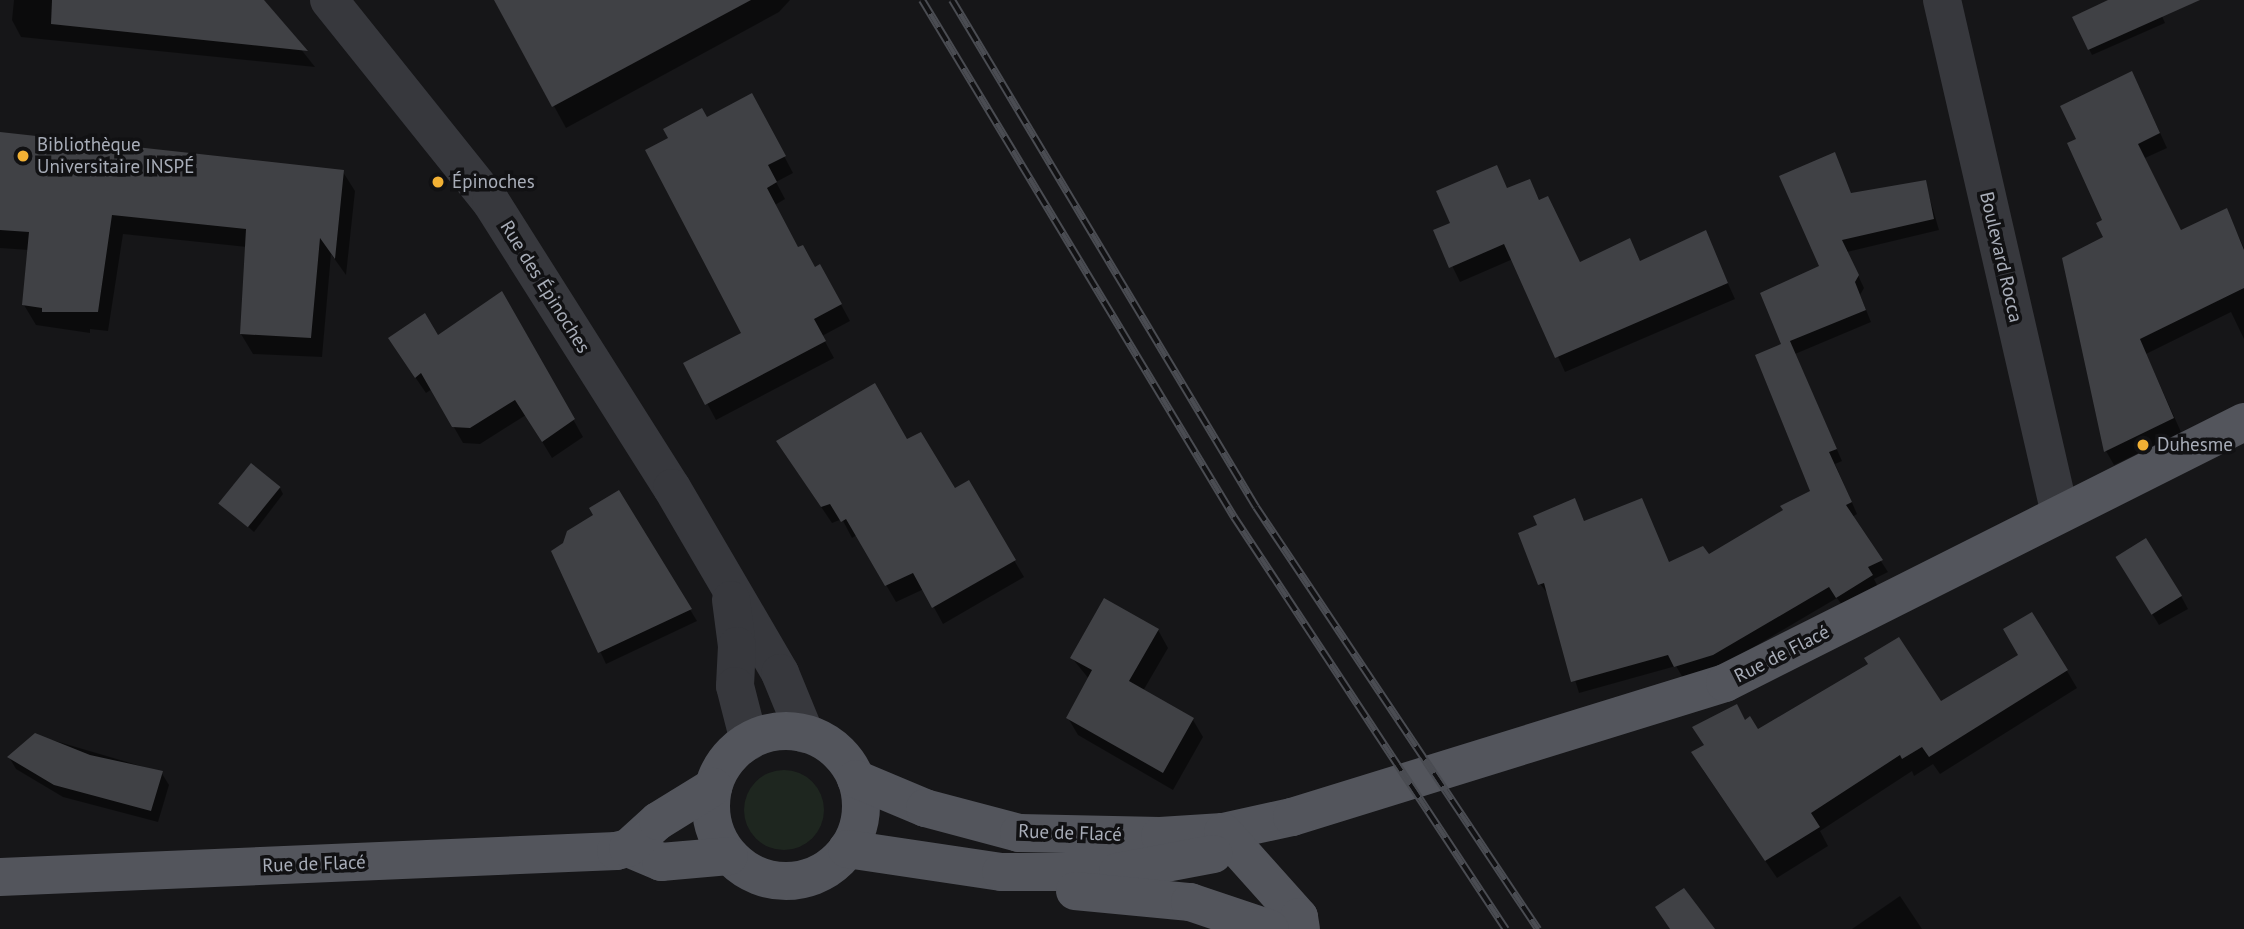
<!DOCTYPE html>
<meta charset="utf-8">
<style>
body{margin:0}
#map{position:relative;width:2244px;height:929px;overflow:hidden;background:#161618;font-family:"PT Sans",sans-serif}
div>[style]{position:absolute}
.green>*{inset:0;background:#1e261f}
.round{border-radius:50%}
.shadow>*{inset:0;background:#0007}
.building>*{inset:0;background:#404145;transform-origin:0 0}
.minor>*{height:38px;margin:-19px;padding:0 19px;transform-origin:19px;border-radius:19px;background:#37383d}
.major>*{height:38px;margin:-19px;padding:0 19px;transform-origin:19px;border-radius:19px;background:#53555c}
.major>.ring{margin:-19px;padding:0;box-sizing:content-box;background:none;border:38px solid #53555c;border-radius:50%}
.rail>*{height:8px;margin-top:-4px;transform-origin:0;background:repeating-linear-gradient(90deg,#111113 0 16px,#4a4c52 0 32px);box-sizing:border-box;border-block:2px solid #4a4c52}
.dots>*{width:19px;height:19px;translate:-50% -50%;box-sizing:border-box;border:4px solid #111113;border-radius:50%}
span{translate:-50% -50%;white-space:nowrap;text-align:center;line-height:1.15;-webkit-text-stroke:7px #111113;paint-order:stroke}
.poi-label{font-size:19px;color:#a8adb8}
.left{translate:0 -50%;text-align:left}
.street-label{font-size:19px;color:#a8adb8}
</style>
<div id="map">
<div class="green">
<i class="round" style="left:744px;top:770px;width:80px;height:80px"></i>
</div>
<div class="shadow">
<i style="clip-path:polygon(14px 0,262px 0,315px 67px,21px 37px,12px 20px)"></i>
<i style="clip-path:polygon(496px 0,790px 0,779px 12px,566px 128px)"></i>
<i style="clip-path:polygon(2121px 0,2155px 0,2165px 23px,2092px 55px,2089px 49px)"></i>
<i style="clip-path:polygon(2139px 87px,2167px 148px,2145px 158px,2182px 232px,2226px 210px,2244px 248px,2244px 339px,2231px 312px,2146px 354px,2181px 432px,2114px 465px,2106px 451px,2104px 221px,2078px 140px)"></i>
<i style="clip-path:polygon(761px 112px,793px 173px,776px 182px,785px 199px,775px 205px,798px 249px,814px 269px,820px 266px,850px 321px,822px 336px,834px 358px,716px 420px,686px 364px,744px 334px,706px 120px)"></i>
<i style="clip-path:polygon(0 134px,343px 172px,355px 191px,346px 275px,331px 254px,322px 357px,253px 354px,241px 334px,247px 247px,123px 234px,108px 331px,90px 329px,90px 333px,36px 325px,24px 305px,29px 250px,0 248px)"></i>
<i style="clip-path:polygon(1834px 155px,1852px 195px,1925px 182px,1939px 230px,1847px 252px,1864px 288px,1860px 295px,1871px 322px,1795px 354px,1842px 461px,1835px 464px,1857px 514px,1852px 517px,1888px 572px,1874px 579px,1878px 587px,1844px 608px,1837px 598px,1720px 667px,1683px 678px,1676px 666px,1579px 693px,1549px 595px,1540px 584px,1539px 526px,1574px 501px,1585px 523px,1669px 564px,1709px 556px,1813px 492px,1783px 345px,1821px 267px)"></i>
<i style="clip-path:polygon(1496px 168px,1508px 190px,1529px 181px,1540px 201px,1548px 198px,1580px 263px,1630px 240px,1641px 263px,1705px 233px,1735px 299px,1565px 372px,1513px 259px,1460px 282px,1435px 231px,1452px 224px)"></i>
<i style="clip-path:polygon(502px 293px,583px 437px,552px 458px,526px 415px,480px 444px,463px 443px,432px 389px,426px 393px,400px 355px,438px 337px)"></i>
<i style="clip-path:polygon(907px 442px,954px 491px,968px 483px,1024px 577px,943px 624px,924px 589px,896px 602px,857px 535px,852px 538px,842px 519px,832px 523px,788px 458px)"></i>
<i style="clip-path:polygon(280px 488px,283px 494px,254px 532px,223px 505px)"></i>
<i style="clip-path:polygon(618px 492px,697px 621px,606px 664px,554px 552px)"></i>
<i style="clip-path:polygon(2126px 571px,2181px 596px,2188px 609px,2159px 625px)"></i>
<i style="clip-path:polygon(1158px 630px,1168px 648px,1143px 691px,1193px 720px,1203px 737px,1173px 790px,1078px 735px,1068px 718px,1089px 679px,1072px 658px)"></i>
<i style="clip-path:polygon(2021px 656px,2067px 671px,2077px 688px,1940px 774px,1933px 764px,1914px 776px,1912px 771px,1820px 831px,1828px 846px,1777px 878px,1703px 770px,1745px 721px,1757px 731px,1940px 704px)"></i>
<i style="clip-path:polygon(35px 735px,161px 772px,169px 785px,158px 822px,63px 797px,16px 769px,9px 757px)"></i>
<i style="clip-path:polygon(1900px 896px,1922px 929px,1852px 929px)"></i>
</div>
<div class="building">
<i style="clip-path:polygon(52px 0,264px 0,308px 51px,51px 24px)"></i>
<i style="clip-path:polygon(494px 0,751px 0,552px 107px)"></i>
<i style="clip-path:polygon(2108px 0,2200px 0,2088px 50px,2072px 17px)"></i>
<i style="clip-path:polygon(2132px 71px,2160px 133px,2138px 144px,2181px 230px,2227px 208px,2244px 250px,2244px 288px,2140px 339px,2174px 418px,2104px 452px,2062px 258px,2103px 237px,2096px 223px,2102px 220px,2067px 143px,2076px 139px,2060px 106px)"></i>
<i style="clip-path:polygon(752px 93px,786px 156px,768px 165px,777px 182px,767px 188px,798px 247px,803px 245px,815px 267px,820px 264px,842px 304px,814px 319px,826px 341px,705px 405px,683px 363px,741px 333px,645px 150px,668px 138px,663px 129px,702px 108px,707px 117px)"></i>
<i style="clip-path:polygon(0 132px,344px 170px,335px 259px,320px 238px,311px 338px,240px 334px,246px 229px,112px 215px,98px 312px,42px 312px,42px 308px,22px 305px,29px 232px,0 230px)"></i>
<i style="clip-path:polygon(1835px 152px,1851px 193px,1926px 180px,1934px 219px,1842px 240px,1859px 275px,1855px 282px,1866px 310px,1790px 341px,1837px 449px,1829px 452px,1852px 502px,1846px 505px,1883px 560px,1868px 567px,1873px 575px,1836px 598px,1829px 587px,1713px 655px,1674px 667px,1668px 655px,1571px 682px,1544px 583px,1538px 585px,1518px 533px,1537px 525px,1533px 516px,1575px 498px,1584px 521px,1642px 498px,1669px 562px,1703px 546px,1709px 554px,1783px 510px,1780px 506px,1810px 491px,1755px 355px,1781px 344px,1760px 293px,1819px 266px,1779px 176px)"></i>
<i style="clip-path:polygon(1497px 165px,1507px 188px,1530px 179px,1539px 200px,1548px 196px,1580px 262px,1630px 238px,1640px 261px,1706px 230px,1728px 283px,1555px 358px,1504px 244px,1449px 268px,1433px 230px,1450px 223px,1436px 191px)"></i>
<i style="clip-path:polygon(502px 291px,575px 419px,542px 442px,515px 400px,470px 428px,452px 427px,421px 373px,415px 378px,388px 338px,425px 313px,438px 335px)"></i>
<i style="clip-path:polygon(875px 383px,907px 439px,921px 432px,955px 488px,969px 480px,1016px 560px,932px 608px,913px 573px,885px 586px,846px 519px,841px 522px,830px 504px,821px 507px,776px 441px)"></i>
<i style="left:251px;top:463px;width:38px;height:52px;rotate:39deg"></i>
<i style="clip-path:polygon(619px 490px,692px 609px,598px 653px,551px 551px,563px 543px,567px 531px,593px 515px,589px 508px)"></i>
<i style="left:2146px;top:538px;width:68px;height:36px;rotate:58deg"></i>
<i style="clip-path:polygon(1104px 598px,1159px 629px,1129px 681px,1194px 718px,1163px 773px,1066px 718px,1092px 670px,1070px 658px)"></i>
<i style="clip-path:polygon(2032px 612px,2068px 670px,1929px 757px,1922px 747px,1902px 759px,1900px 755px,1811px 813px,1820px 827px,1765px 861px,1691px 752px,1704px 745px,1692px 727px,1737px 704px,1745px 720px,1750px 716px,1758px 729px,1868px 664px,1864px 658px,1899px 637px,1941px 701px,2018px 655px,2003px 629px)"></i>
<i style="clip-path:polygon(35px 733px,90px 755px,163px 771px,151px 811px,54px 785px,7px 757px)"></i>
<i style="clip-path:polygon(1684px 888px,1715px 929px,1670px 929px,1655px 907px)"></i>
</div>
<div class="minor">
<i style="left:329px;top:0;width:259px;rotate:51.3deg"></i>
<i style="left:491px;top:202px;width:338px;rotate:57.7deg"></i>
<i style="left:672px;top:488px;width:214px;rotate:59.7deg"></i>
<i style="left:780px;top:673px;width:66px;rotate:67.7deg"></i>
<i style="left:1942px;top:0;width:527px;rotate:77.07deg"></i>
<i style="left:731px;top:600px;width:46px;rotate:82.6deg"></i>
<i style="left:737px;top:646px;width:40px;rotate:92.9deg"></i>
<i style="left:735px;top:686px;width:57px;rotate:75.7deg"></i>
</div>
<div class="major">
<i class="ring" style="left:711px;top:731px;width:112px;height:112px"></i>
<i style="left:856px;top:779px;width:75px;rotate:22.8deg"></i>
<i style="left:925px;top:808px;width:97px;rotate:14.9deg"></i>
<i style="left:1019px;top:833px;width:141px;rotate:1.2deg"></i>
<i style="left:1160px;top:836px;width:63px;rotate:-3.6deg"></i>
<i style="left:1223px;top:832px;width:71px;rotate:-12.3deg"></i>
<i style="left:1292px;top:817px;width:453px;rotate:-17.2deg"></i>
<i style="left:1725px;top:683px;width:581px;rotate:-26.7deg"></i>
<i style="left:1223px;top:832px;width:114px;rotate:48.2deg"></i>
<i style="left:1299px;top:917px;width:12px;rotate:81deg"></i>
<i style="left:628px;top:848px;width:36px;rotate:23deg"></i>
<i style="left:661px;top:862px;width:68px;rotate:-5deg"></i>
<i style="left:847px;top:849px;width:156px;rotate:8.5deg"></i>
<i style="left:1001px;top:872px;width:117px"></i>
<i style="left:1118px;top:872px;width:97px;rotate:-10.7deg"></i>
<i style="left:0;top:877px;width:617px;rotate:-2.42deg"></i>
<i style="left:616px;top:851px;width:12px;rotate:-14deg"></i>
<i style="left:628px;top:848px;width:40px;rotate:-42deg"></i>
<i style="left:658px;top:821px;width:65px;rotate:-31.7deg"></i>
<i style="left:1075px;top:891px;width:116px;rotate:5.5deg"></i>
<i style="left:1190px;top:902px;width:84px;rotate:18.6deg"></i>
</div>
<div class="rail">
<i style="left:922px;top:0;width:604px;rotate:58.89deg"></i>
<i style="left:1234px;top:517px;width:494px;rotate:56.6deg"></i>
<i style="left:952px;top:0;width:591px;rotate:59.05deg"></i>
<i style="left:1256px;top:507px;width:508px;rotate:56.25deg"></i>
</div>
<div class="dots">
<i style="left:23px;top:156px;background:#f2b134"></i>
<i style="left:438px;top:182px;background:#f2b134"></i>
<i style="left:2143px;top:445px;background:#f2b134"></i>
</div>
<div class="poi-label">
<span class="left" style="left:37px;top:156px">Bibliothèque<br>Universitaire INSPÉ</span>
<span class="left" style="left:452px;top:182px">Épinoches</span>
<span class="left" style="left:2157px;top:445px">Duhesme</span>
</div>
<div class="street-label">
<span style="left:2001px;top:257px;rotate:77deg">Boulevard Rocca</span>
<span style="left:545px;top:287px;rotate:58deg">Rue des Épinoches</span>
<span style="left:1782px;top:654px;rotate:-27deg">Rue de Flacé</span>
<span style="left:1070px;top:833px;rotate:2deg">Rue de Flacé</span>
<span style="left:314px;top:864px;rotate:-2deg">Rue de Flacé</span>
</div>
</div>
